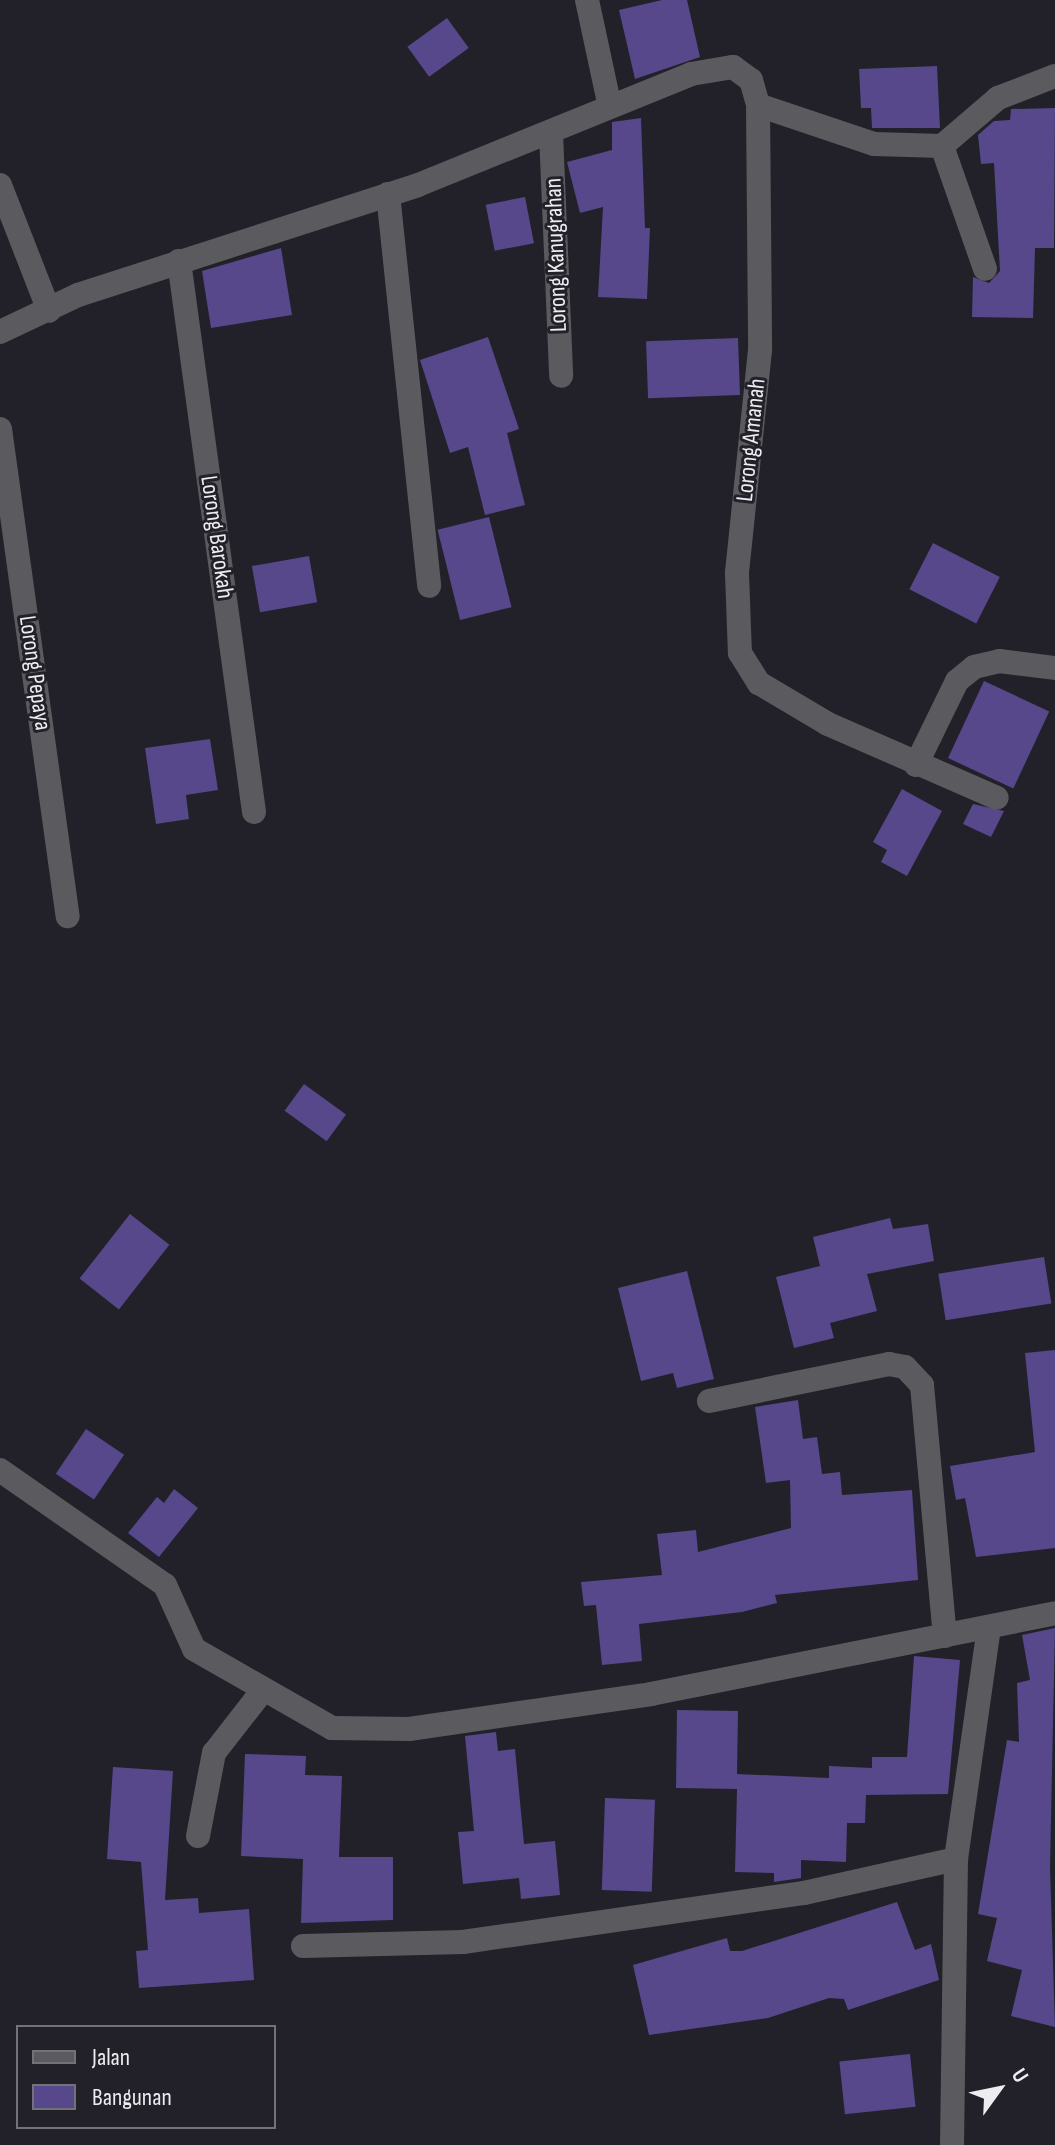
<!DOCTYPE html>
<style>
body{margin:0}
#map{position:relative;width:1055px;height:2145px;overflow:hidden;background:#222129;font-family:"Sofia Sans Condensed",sans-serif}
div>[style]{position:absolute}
.building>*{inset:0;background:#56488a;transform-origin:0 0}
.minor>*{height:24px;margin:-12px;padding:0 12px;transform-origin:12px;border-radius:12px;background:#5b5b5f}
span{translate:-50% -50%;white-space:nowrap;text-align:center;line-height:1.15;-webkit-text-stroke:6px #222129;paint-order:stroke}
.street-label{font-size:24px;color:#ececf1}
.legend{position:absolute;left:16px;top:2025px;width:260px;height:104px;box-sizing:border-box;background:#222129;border:2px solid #737279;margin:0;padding:10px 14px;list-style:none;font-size:24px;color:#ececf1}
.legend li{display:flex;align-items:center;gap:16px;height:40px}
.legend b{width:40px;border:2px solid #737279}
.north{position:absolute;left:959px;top:2049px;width:80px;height:80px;-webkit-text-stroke:6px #222129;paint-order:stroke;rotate:57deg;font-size:22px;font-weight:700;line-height:32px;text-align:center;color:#ececf1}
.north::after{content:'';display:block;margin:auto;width:28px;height:36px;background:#ececf1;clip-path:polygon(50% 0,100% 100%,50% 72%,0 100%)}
</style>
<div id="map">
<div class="building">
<i style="clip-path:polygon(662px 0,687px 0,700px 57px,635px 79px,619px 10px)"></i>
<i style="left:447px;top:18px;width:37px;height:49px;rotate:54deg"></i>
<i style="clip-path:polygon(937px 66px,940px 128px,872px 128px,871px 108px,861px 108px,859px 69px)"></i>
<i style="clip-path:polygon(1055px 108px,1054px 248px,1035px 248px,1033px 318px,972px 317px,973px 277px,989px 283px,1000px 271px,994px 163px,981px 164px,978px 135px,994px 121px,1010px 120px,1011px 109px)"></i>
<i style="clip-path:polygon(641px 118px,645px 228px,650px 228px,647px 299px,598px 297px,603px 207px,580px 213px,567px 162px,612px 150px,612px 122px)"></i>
<i style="left:525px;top:197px;width:47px;height:40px;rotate:79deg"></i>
<i style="clip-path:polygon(281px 248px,292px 315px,211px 328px,202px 271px)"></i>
<i style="clip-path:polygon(488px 337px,519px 429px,507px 433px,525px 505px,485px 515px,468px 447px,450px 453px,420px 360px)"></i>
<i style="left:738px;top:338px;width:57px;height:92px;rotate:88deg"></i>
<i style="left:489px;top:517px;width:93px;height:53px;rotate:76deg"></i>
<i style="left:933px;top:543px;width:75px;height:52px;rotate:27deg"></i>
<i style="left:309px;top:556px;width:47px;height:58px;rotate:80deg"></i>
<i style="left:984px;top:681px;width:72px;height:85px;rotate:25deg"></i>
<i style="clip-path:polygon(210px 739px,218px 790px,186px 795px,189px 819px,156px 824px,145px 748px)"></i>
<i style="clip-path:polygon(902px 789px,942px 811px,907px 876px,881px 862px,887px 850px,873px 842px)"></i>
<i style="clip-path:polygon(973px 804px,1004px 811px,991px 837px,963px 824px)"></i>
<i style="left:304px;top:1084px;width:52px;height:33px;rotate:36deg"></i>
<i style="left:130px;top:1214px;width:50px;height:82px;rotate:38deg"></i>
<i style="clip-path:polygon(890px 1218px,893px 1229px,928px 1224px,934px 1261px,867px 1274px,877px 1311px,830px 1323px,834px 1338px,794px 1348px,776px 1277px,820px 1266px,813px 1237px)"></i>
<i style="left:1044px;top:1257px;width:47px;height:107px;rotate:81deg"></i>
<i style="clip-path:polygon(687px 1271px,714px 1379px,677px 1388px,673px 1373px,641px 1381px,618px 1288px)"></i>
<i style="clip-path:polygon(1055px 1350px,1055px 1548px,976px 1557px,965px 1498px,956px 1500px,950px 1466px,1035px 1452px,1025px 1353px)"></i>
<i style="clip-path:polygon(798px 1400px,803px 1439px,817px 1437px,822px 1474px,840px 1472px,842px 1495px,912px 1490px,918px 1580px,775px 1595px,777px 1603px,742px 1612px,639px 1624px,642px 1661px,602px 1665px,596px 1605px,584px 1606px,581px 1582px,662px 1575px,657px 1534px,696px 1530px,698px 1552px,791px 1528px,790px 1480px,766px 1483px,755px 1407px)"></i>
<i style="left:86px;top:1429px;width:46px;height:54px;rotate:34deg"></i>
<i style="clip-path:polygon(174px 1489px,198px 1508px,159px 1557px,128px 1533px,157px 1497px,164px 1503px)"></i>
<i style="clip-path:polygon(1055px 1628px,1050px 1867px,1055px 2027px,1011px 2016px,1022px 1970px,987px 1961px,997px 1918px,978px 1914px,1007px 1740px,1019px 1742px,1017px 1683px,1030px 1680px,1022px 1635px)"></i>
<i style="clip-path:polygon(914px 1656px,960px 1660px,948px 1794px,866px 1795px,865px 1823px,847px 1823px,846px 1862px,801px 1860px,801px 1878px,774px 1882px,774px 1873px,735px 1872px,737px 1789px,676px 1788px,677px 1710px,738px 1711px,737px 1774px,829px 1778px,829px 1766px,872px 1768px,872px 1757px,907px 1757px)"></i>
<i style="clip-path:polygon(496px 1732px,498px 1751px,515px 1749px,524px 1844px,555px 1841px,560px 1895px,521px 1899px,519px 1878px,463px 1884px,458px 1832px,474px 1831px,465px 1736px)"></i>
<i style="clip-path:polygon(245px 1754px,306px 1756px,305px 1775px,342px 1776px,339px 1857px,393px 1857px,393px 1920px,301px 1923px,303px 1859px,241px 1856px)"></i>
<i style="clip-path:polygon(113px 1767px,173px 1771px,165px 1900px,198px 1898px,199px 1913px,249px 1909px,254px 1980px,139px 1988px,136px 1951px,148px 1950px,141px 1862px,107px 1859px)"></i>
<i style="left:605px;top:1798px;width:50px;height:92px;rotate:2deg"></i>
<i style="clip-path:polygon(897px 1902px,915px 1950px,931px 1944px,939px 1980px,848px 2010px,844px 1999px,829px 1998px,768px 2018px,649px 2035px,633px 1965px,727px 1938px,730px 1951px,742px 1951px)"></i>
<i style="left:910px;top:2054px;width:53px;height:71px;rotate:84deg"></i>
</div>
<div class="minor">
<i style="left:587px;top:0;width:109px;rotate:77.9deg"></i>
<i style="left:758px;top:105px;width:122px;rotate:18.6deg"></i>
<i style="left:874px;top:144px;width:68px;rotate:1.7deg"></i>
<i style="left:942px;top:146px;width:74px;rotate:-40.6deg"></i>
<i style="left:998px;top:98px;width:61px;rotate:-21.1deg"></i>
<i style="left:551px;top:133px;width:243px;rotate:87.6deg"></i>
<i style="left:942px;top:146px;width:130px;rotate:70.7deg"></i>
<i style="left:0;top:185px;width:135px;rotate:68.7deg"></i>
<i style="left:388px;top:194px;width:394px;rotate:84deg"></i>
<i style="left:179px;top:261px;width:556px;rotate:82.25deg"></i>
<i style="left:0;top:332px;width:86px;rotate:-25.4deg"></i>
<i style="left:78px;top:295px;width:357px;rotate:-17.9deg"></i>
<i style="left:418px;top:185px;width:295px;rotate:-22.1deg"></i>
<i style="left:691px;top:74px;width:43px;rotate:-9.5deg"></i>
<i style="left:733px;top:67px;width:22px;rotate:36deg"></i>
<i style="left:751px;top:80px;width:26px;rotate:74deg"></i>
<i style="left:758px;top:105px;width:245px;rotate:89.5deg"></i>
<i style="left:760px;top:350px;width:224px;rotate:95.9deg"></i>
<i style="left:737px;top:573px;width:80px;rotate:87.9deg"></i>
<i style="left:740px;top:653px;width:36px;rotate:58deg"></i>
<i style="left:759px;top:683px;width:80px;rotate:30.7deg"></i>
<i style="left:828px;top:724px;width:184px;rotate:23.6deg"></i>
<i style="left:0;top:429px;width:492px;rotate:82.1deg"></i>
<i style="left:916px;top:765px;width:93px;rotate:-64deg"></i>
<i style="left:957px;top:681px;width:22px;rotate:-39deg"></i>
<i style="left:974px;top:667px;width:26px;rotate:-13deg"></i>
<i style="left:999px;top:661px;width:56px;rotate:7.1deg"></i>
<i style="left:709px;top:1401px;width:184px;rotate:-11.6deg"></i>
<i style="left:889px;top:1364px;width:16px;rotate:11deg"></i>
<i style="left:905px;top:1367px;width:25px;rotate:47deg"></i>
<i style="left:922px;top:1385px;width:252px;rotate:84.8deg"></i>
<i style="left:0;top:1470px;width:201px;rotate:34.9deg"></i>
<i style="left:165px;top:1585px;width:70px;rotate:65.6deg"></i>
<i style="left:194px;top:1649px;width:159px;rotate:29.8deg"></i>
<i style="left:332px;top:1728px;width:77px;rotate:0.7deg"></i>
<i style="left:409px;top:1729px;width:245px;rotate:-8.2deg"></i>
<i style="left:651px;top:1694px;width:412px;rotate:-11.3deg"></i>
<i style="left:198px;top:1836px;width:85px;rotate:-79.1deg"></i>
<i style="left:214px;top:1753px;width:80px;rotate:-52.1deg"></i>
<i style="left:303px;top:1946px;width:160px;rotate:-1.4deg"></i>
<i style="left:463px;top:1942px;width:345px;rotate:-8.2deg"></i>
<i style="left:804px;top:1893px;width:156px;rotate:-12.6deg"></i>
<i style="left:952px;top:2145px;width:286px;rotate:-89.2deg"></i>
<i style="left:956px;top:1859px;width:234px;rotate:-81.9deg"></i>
</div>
<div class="street-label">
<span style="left:556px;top:255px;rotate:-92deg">Lorong Kanugrahan</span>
<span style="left:751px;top:440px;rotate:-84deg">Lorong Amanah</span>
<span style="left:217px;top:537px;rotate:82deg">Lorong Barokah</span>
<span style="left:35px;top:673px;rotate:82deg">Lorong Pepaya</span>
</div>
<ul class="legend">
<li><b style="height:10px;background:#5b5b5f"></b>Jalan</li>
<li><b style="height:22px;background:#56488a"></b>Bangunan</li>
</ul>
<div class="north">U</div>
</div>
